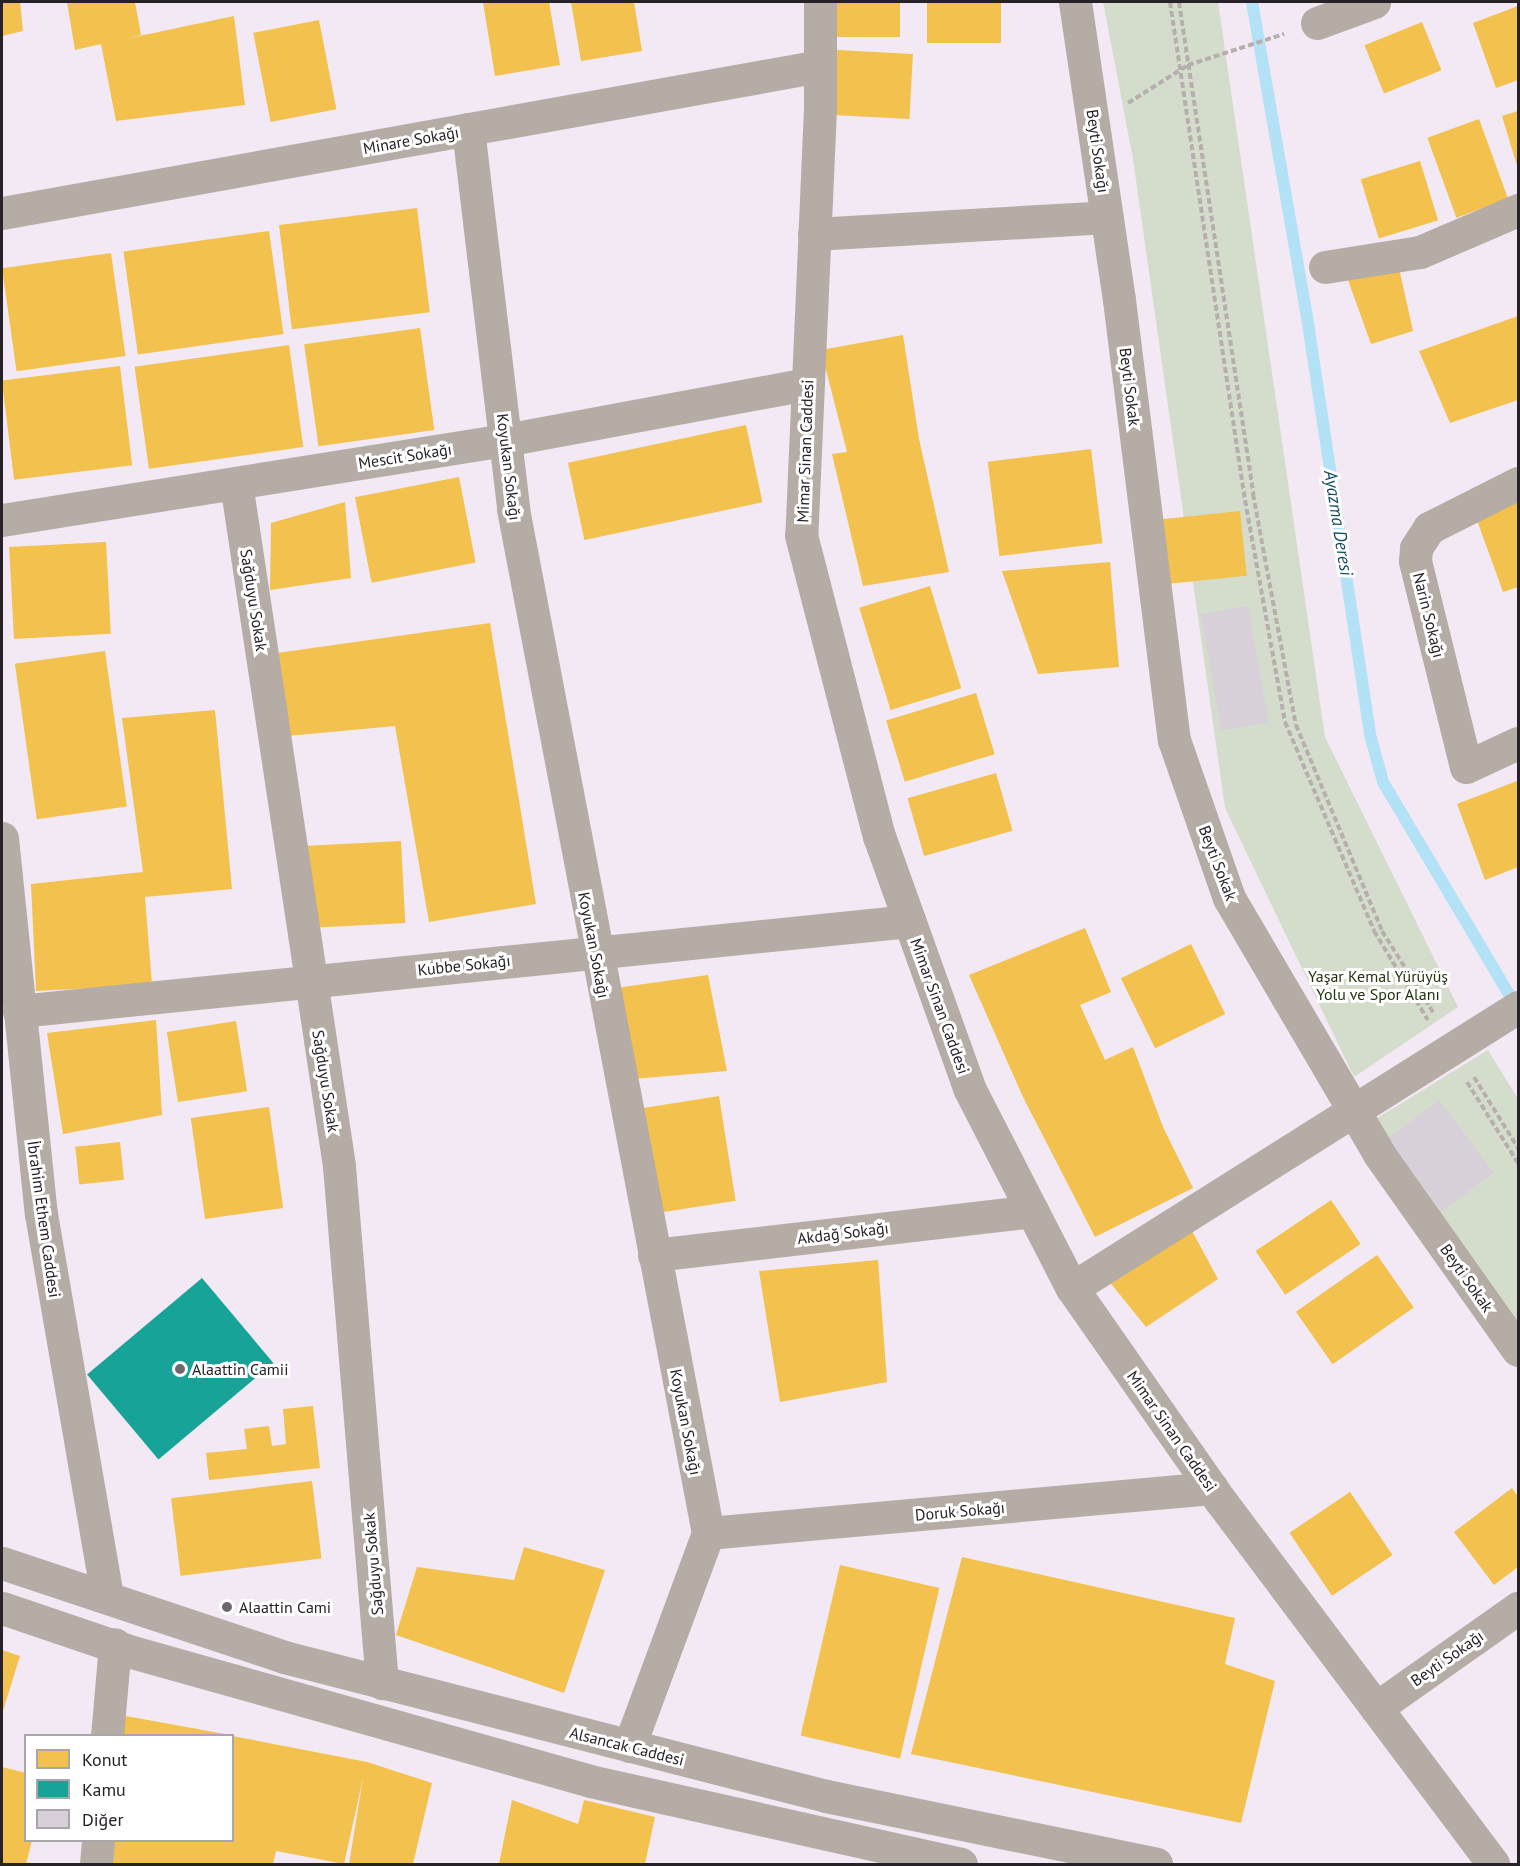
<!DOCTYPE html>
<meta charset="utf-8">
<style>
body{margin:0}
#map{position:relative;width:1520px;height:1866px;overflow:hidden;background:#f2e9f4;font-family:"PT Sans",sans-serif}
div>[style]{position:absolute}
.green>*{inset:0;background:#d4ddcc}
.homes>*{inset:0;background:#f2c14e;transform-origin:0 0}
.public>*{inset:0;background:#17a398;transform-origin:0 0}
.stream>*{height:12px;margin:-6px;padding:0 6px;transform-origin:6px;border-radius:6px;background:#b3e1f6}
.building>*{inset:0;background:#d8d0d9;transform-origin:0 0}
.path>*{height:4px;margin-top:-2px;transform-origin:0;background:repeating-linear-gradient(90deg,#b7aeae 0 6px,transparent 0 9px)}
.minor>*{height:33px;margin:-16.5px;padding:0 16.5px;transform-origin:16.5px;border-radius:16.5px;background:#b6aca6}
.tertiary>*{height:33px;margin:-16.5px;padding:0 16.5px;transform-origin:16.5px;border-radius:16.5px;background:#b6aca6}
.dots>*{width:16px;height:16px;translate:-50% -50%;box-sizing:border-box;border:3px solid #fff;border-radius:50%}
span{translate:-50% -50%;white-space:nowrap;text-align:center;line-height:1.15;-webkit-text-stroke:6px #fff;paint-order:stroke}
.street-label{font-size:16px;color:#272128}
.park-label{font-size:16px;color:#1d310b}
.poi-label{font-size:16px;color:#272128}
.left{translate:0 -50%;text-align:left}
.water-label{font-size:18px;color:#124c5e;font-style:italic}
.frame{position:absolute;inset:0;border:3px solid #272128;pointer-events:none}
.legend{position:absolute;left:24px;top:1734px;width:210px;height:108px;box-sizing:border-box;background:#fff;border:2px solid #a9a6a9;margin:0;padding:8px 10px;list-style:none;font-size:18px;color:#272128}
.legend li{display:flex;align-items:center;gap:12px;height:30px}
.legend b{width:30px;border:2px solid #a9a6a9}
</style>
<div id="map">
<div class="green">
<i style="clip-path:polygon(1103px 2px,1218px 2px,1325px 737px,1458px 1007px,1354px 1077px,1225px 808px,1133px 159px)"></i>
<i style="clip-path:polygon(1488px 1050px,1518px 1099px,1518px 1340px,1369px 1123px)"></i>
</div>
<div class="homes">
<i style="clip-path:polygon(2px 2px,20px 2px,23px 31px,2px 36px)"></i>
<i style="clip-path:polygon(67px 2px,135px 2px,141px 35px,125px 39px,234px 16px,245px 105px,116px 121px,101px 44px,75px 50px)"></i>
<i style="clip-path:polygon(483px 2px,549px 2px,560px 65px,495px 76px)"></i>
<i style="clip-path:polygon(571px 2px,634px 2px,642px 51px,581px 61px)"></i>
<i style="left:835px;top:2px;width:65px;height:35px"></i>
<i style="left:927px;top:2px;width:74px;height:41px"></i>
<i style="clip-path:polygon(1518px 6px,1518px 80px,1496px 88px,1473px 23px)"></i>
<i style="left:319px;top:20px;width:91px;height:67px;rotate:79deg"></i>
<i style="left:1422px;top:22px;width:52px;height:62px;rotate:68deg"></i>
<i style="left:836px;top:50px;width:77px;height:65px;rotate:3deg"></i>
<i style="clip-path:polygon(1518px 111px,1518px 169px,1502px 116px)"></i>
<i style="left:1479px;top:119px;width:85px;height:55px;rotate:70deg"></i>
<i style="left:1420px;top:161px;width:62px;height:62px;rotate:73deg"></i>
<i style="left:417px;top:208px;width:105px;height:139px;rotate:83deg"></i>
<i style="left:269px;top:231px;width:104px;height:147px;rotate:82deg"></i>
<i style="left:111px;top:253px;width:104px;height:110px;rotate:82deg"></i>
<i style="clip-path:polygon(1399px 268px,1413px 331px,1371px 344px,1348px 280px)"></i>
<i style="clip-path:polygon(1518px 316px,1518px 400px,1450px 423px,1419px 351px)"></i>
<i style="left:420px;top:328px;width:103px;height:117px;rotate:82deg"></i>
<i style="clip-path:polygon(903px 335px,919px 439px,949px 572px,863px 586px,832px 454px,847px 452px,821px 350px)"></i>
<i style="left:289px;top:345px;width:103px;height:156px;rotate:82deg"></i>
<i style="left:120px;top:366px;width:100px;height:119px;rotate:83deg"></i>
<i style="left:746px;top:425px;width:79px;height:182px;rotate:78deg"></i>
<i style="left:1091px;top:449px;width:95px;height:104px;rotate:83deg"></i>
<i style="left:459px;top:477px;width:87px;height:106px;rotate:79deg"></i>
<i style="clip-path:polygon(1518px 495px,1518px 587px,1503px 592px,1474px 512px)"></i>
<i style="clip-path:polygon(345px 502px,351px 578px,270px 590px,271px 523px)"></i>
<i style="left:1240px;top:511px;width:65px;height:81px;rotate:84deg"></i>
<i style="left:106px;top:542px;width:92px;height:97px;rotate:87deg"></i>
<i style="clip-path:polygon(1110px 562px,1119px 667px,1038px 674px,1002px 571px)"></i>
<i style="left:930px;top:586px;width:107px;height:74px;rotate:73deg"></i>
<i style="clip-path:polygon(490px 623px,536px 904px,429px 922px,395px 726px,288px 736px,277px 653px)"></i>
<i style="left:105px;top:651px;width:157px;height:91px;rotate:82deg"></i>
<i style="left:976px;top:693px;width:64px;height:94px;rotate:73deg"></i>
<i style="clip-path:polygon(215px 710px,232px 889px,145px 897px,152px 985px,36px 991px,31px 884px,143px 872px,122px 718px)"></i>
<i style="left:996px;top:773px;width:60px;height:92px;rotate:74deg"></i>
<i style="clip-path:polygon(1517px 781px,1518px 867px,1485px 880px,1457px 804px)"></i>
<i style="left:401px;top:841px;width:82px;height:97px;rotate:87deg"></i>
<i style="clip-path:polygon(1085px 928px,1111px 992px,1080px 1005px,1105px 1060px,1133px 1047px,1163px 1127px,1193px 1188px,1095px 1237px,1023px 1097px,969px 975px)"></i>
<i style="left:1191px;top:944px;width:78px;height:78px;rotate:64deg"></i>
<i style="clip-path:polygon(708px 975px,727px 1071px,633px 1079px,616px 988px)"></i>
<i style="clip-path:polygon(156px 1020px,162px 1115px,63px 1134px,47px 1033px)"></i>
<i style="left:236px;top:1021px;width:71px;height:70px;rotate:81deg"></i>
<i style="left:719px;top:1096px;width:106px;height:84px;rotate:81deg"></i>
<i style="left:269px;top:1107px;width:102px;height:79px;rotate:82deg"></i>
<i style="left:120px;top:1142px;width:38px;height:45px;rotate:84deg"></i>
<i style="left:1331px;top:1200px;width:53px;height:91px;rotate:56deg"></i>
<i style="clip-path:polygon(1185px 1218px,1218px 1279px,1146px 1327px,1100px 1270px)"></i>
<i style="left:1377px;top:1255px;width:64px;height:99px;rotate:55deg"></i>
<i style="clip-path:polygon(878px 1260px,887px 1382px,780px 1402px,759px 1271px)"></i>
<i style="clip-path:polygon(313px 1406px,320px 1468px,209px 1480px,206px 1453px,247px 1449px,244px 1429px,269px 1426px,272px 1446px,286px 1444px,283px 1409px)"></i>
<i style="left:312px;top:1481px;width:78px;height:142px;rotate:83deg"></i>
<i style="clip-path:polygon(1512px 1488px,1518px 1497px,1518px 1567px,1494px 1585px,1454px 1532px)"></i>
<i style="left:1350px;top:1492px;width:76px;height:73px;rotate:56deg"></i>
<i style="clip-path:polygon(524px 1547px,605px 1570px,564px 1693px,396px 1635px,417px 1567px,514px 1580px)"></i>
<i style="clip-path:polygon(962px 1557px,1235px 1618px,1225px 1664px,1275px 1681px,1241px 1823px,911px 1754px)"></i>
<i style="left:840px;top:1565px;width:102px;height:175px;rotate:13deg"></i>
<i style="clip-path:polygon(2px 1650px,20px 1656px,2px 1714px)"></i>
<i style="clip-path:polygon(109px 1713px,225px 1734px,225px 1736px,107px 1736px)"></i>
<i style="clip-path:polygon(232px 1736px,367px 1762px,432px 1783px,413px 1864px,349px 1864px,363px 1778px,344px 1864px,276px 1851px,273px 1864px,96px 1864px,98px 1840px,232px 1840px)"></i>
<i style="clip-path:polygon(2px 1767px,26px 1773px,26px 1840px,32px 1840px,26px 1864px,2px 1864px)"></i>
<i style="clip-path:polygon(512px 1800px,578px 1824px,584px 1800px,655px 1817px,645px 1864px,499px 1864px)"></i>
</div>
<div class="public">
<i style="left:202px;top:1278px;width:111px;height:150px;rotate:50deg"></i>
</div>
<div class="stream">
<i style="left:1252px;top:2px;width:320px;rotate:80.1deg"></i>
<i style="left:1307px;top:317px;width:426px;rotate:81.4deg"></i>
<i style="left:1371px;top:738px;width:46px;rotate:74.7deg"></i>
<i style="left:1383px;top:782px;width:261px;rotate:59.3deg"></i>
</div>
<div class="building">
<i style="left:1248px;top:606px;width:118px;height:48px;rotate:80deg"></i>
<i style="left:1439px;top:1100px;width:91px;height:65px;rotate:53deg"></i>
</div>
<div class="path">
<i style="left:1170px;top:2px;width:504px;rotate:81.44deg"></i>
<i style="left:1245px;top:500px;width:226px;rotate:79.8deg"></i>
<i style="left:1285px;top:722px;width:227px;rotate:66.9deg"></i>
<i style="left:1374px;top:931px;width:104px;rotate:58.8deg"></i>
<i style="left:1179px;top:2px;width:498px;rotate:81.4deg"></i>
<i style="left:1253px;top:494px;width:235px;rotate:79.5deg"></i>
<i style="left:1296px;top:725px;width:223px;rotate:67.3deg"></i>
<i style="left:1382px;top:931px;width:99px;rotate:57.8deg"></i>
<i style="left:1128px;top:103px;width:71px;rotate:-32.3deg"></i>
<i style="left:1188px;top:65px;width:101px;rotate:-17.9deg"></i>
<i style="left:1474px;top:1077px;width:84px;rotate:58.2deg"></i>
<i style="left:1467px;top:1082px;width:96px;rotate:57.8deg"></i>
</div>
<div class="minor">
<i style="left:1075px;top:2px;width:301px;rotate:81.6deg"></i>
<i style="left:1119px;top:300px;width:443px;rotate:82.9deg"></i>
<i style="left:1174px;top:740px;width:167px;rotate:70.8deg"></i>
<i style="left:1229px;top:898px;width:297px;rotate:59.6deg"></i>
<i style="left:1379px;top:1154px;width:240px;rotate:54.7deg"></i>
<i style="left:1317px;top:23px;width:61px;rotate:-20.2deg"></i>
<i style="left:468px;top:129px;width:383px;rotate:83.2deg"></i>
<i style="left:513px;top:509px;width:1042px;rotate:79.22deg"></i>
<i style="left:708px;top:1533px;width:227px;rotate:110.3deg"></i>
<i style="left:2px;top:213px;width:831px;rotate:-10.19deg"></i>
<i style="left:814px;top:234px;width:293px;rotate:-3.3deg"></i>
<i style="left:1325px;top:267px;width:96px;rotate:-9deg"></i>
<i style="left:1420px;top:252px;width:107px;rotate:-23.2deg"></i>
<i style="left:236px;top:483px;width:691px;rotate:81.42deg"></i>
<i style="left:339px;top:1166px;width:519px;rotate:85.25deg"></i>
<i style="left:1518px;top:483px;width:100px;rotate:153.2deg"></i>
<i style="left:1429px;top:528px;width:24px;rotate:123deg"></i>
<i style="left:1416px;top:548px;width:13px;rotate:94deg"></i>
<i style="left:1415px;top:561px;width:212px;rotate:76.1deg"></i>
<i style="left:1466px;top:767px;width:57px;rotate:-24.8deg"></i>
<i style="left:2px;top:520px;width:509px;rotate:-9.04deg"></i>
<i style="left:505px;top:440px;width:307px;rotate:-10.5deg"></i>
<i style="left:2px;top:838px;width:378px;rotate:84.1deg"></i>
<i style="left:41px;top:1214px;width:389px;rotate:80.2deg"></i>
<i style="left:19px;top:1011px;width:895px;rotate:-5.77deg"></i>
<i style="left:654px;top:1255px;width:381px;rotate:-6.6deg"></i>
<i style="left:1072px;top:1288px;width:527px;rotate:-32.21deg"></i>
<i style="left:708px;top:1533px;width:506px;rotate:-5.1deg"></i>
<i style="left:1376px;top:1708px;width:174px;rotate:-35.2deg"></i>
<i style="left:107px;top:1736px;width:92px;rotate:-85deg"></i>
<i style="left:96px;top:1864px;width:24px;rotate:-85deg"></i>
</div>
<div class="tertiary">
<i style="left:820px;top:2px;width:106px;rotate:90deg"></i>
<i style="left:820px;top:108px;width:427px;rotate:92.5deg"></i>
<i style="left:801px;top:535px;width:311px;rotate:75.5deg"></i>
<i style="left:879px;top:836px;width:268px;rotate:70.3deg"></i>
<i style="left:969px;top:1088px;width:225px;rotate:62.8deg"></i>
<i style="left:1072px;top:1288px;width:259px;rotate:55.1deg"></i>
<i style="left:1220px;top:1500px;width:455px;rotate:53.1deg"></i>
<i style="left:2px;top:1563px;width:297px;rotate:18.4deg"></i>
<i style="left:284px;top:1657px;width:560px;rotate:14.38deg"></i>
<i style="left:826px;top:1796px;width:337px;rotate:11.6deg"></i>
<i style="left:2px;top:1608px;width:137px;rotate:18.7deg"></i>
<i style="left:132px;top:1652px;width:476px;rotate:15.7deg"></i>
<i style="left:590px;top:1781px;width:380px;rotate:12.6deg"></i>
</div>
<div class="dots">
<i style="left:180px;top:1369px;background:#6e676f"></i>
<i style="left:227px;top:1607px;background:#6e676f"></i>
</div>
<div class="street-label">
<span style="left:411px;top:140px;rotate:-10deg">Minare Sokağı</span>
<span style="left:1098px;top:151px;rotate:82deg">Beyti Sokağı</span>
<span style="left:1130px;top:387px;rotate:83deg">Beyti Sokak</span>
<span style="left:805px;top:451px;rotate:-88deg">Mimar Sinan Caddesi</span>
<span style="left:405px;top:456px;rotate:-9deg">Mescit Sokağı</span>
<span style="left:509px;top:467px;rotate:83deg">Koyukan Sokağı</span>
<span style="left:254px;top:600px;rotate:81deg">Sağduyu Sokak</span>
<span style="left:1429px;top:615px;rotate:76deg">Narin Sokağı</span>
<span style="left:1218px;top:863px;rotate:69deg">Beyti Sokak</span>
<span style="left:594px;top:945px;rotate:79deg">Koyukan Sokağı</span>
<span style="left:464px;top:965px;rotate:-6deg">Kubbe Sokağı</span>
<span style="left:940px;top:1006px;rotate:70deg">Mimar Sinan Caddesi</span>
<span style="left:326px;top:1081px;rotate:81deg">Sağduyu Sokak</span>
<span style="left:44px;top:1219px;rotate:82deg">İbrahim Ethem Caddesi</span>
<span style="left:843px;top:1233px;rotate:-7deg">Akdağ Sokağı</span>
<span style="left:1467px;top:1278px;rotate:55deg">Beyti Sokak</span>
<span style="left:686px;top:1422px;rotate:79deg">Koyukan Sokağı</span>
<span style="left:1172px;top:1431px;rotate:55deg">Mimar Sinan Caddesi</span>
<span style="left:960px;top:1511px;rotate:-5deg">Doruk Sokağı</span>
<span style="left:373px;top:1564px;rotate:-95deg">Sağduyu Sokak</span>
<span style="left:1447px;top:1658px;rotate:-35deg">Beyti Sokağı</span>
<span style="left:627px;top:1746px;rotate:14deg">Alsancak Caddesi</span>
</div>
<div class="park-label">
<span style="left:1378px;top:985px">Yaşar Kemal Yürüyüş<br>Yolu ve Spor Alanı</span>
</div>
<div class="poi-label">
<span class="left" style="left:192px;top:1369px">Alaattin Camii</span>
<span class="left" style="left:239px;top:1607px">Alaattin Cami</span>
</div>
<div class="water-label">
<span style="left:1338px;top:523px;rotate:81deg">Ayazma Deresi</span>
</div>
<div class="frame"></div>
<ul class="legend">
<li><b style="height:16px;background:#f2c14e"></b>Konut</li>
<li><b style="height:16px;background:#17a398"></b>Kamu</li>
<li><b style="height:16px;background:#d8d0d9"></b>Diğer</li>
</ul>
</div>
